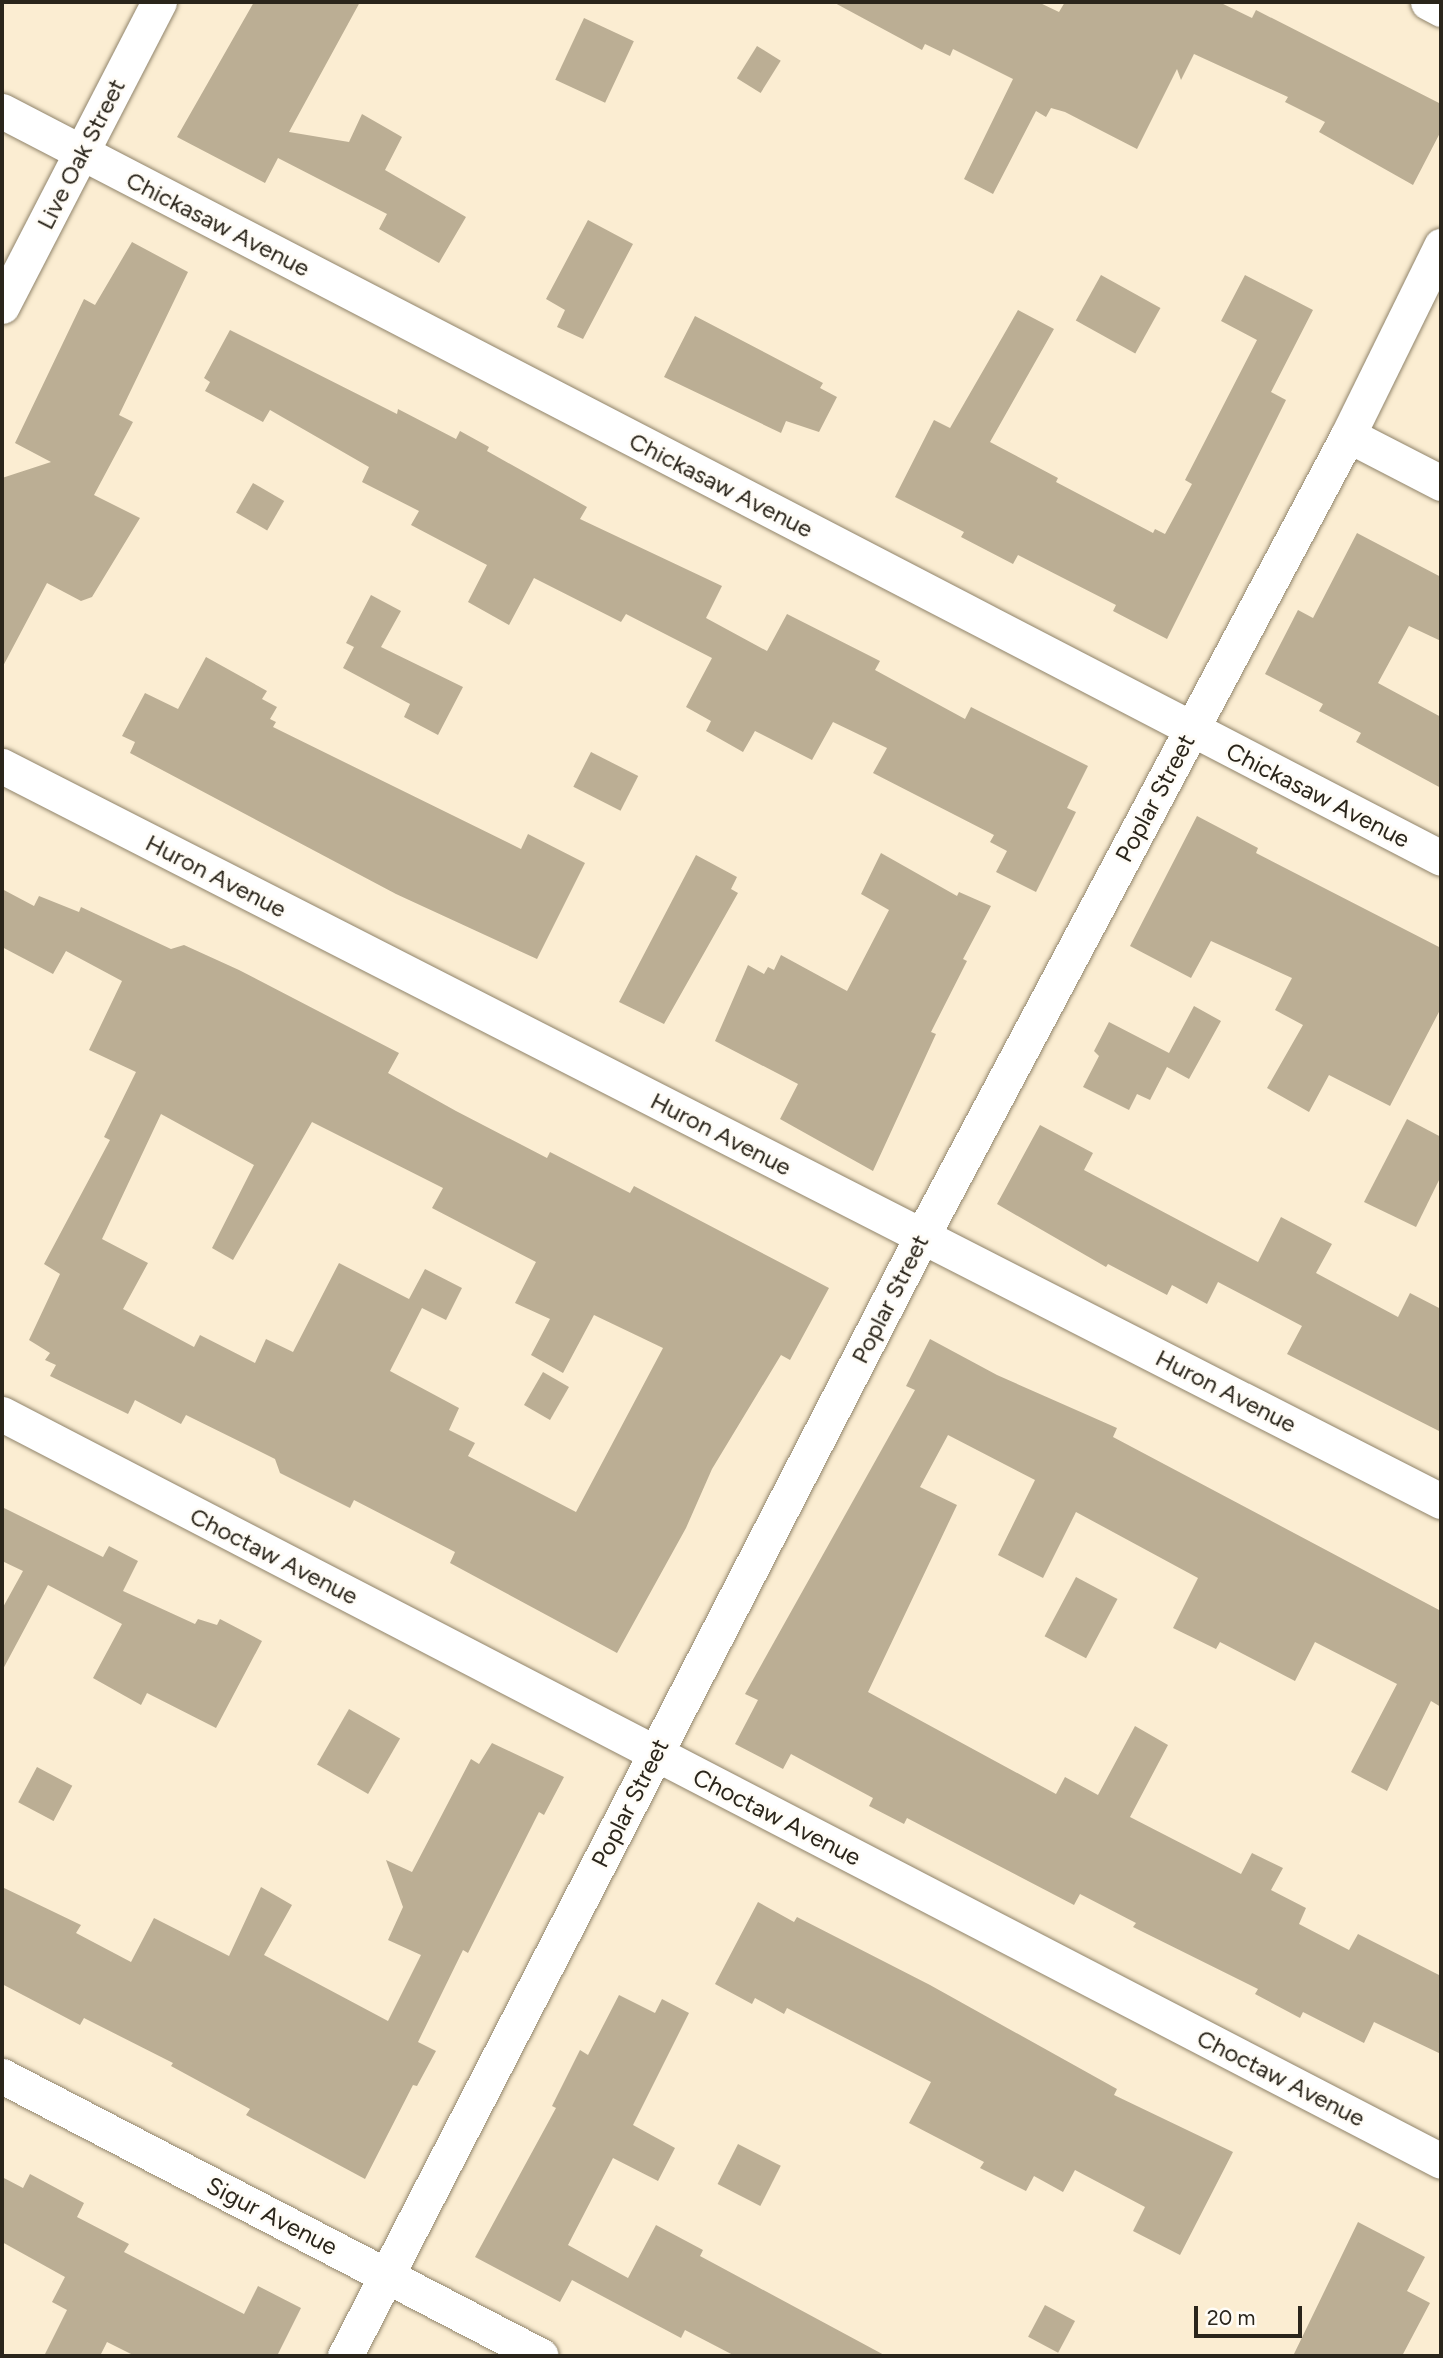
<!DOCTYPE html>
<style>
body{margin:0}
#map{position:relative;width:1443px;height:2358px;overflow:hidden;background:#fbedd2;font-family:Figtree,sans-serif}
div>[style]{position:absolute}
.building>*{inset:0;background:#bbae94;transform-origin:0 0}
.roads{filter:drop-shadow(0 0 2px #90846b) drop-shadow(0 0 2px #90846b)}
.street>*{height:35px;margin:-17.5px;padding:0 17.5px;transform-origin:17.5px;border-radius:17.5px;background:#fff}
span{translate:-50% -50%;white-space:nowrap;text-align:center;line-height:1.15;-webkit-text-stroke:5px #fffcf6;paint-order:stroke}
.street-label{font-size:24px;color:#2a251b}
.frame{position:absolute;inset:0;border:4px solid #2a251b;pointer-events:none}
.scale{position:absolute;left:1194px;top:2306px;width:108px;height:32px;box-sizing:border-box;border:4px solid #2a251b;border-top:0;padding-left:9px;font-size:21px;line-height:24px;white-space:nowrap;color:#2a251b;-webkit-text-stroke:5px #fffcf6;paint-order:stroke}
</style>
<div id="map">
<div class="building">
<i style="clip-path:polygon(254px 2px,360px 2px,289px 132px,349px 142px,362px 114px,402px 137px,385px 170px,466px 217px,439px 263px,379px 229px,387px 214px,278px 158px,265px 183px,177px 137px)"></i>
<i style="clip-path:polygon(833px 2px,1038px 2px,1059px 12px,1065px 2px,1219px 2px,1252px 18px,1256px 10px,1441px 104px,1441px 131px,1413px 185px,1319px 132px,1325px 122px,1285px 102px,1288px 97px,1194px 54px,1181px 80px,1177px 69px,1137px 149px,1065px 112px,1051px 108px,1046px 117px,1036px 111px,993px 194px,964px 179px,1013px 79px,953px 49px,950px 56px,925px 44px,922px 50px)"></i>
<i style="left:584px;top:18px;width:55px;height:68px;rotate:25deg"></i>
<i style="left:757px;top:46px;width:28px;height:38px;rotate:32deg"></i>
<i style="clip-path:polygon(588px 220px,633px 244px,583px 339px,557px 327px,565px 310px,546px 299px)"></i>
<i style="clip-path:polygon(132px 242px,188px 272px,119px 415px,133px 422px,94px 495px,140px 518px,92px 597px,81px 601px,47px 583px,2px 668px,2px 478px,51px 462px,15px 443px,84px 299px,95px 305px)"></i>
<i style="left:1101px;top:275px;width:68px;height:52px;rotate:29deg"></i>
<i style="clip-path:polygon(1245px 275px,1313px 310px,1271px 392px,1286px 400px,1167px 639px,1113px 611px,1116px 605px,1018px 555px,1013px 564px,961px 537px,964px 532px,895px 497px,934px 420px,950px 428px,1018px 310px,1054px 329px,990px 442px,1058px 478px,1056px 482px,1153px 533px,1155px 529px,1165px 534px,1192px 484px,1185px 480px,1257px 340px,1221px 321px)"></i>
<i style="clip-path:polygon(695px 316px,823px 383px,820px 388px,837px 397px,819px 432px,786px 421px,781px 433px,664px 377px)"></i>
<i style="clip-path:polygon(230px 330px,397px 414px,398px 409px,456px 439px,460px 431px,489px 447px,487px 451px,587px 507px,580px 519px,722px 586px,706px 618px,767px 651px,787px 614px,880px 661px,875px 670px,965px 719px,971px 707px,1088px 766px,1067px 808px,1076px 812px,1036px 892px,996px 872px,1007px 851px,990px 842px,994px 835px,873px 773px,887px 748px,833px 722px,812px 760px,755px 731px,743px 752px,706px 731px,711px 721px,686px 707px,712px 658px,626px 614px,621px 622px,534px 578px,509px 625px,468px 602px,487px 565px,411px 525px,419px 511px,362px 482px,369px 467px,270px 410px,263px 422px,205px 391px,210px 382px,204px 378px)"></i>
<i style="left:253px;top:483px;width:36px;height:34px;rotate:30deg"></i>
<i style="clip-path:polygon(1357px 533px,1441px 577px,1441px 641px,1409px 626px,1378px 683px,1441px 717px,1441px 788px,1356px 742px,1361px 733px,1319px 711px,1323px 704px,1265px 674px,1298px 610px,1313px 618px)"></i>
<i style="clip-path:polygon(371px 595px,401px 611px,381px 647px,463px 687px,438px 735px,404px 717px,410px 704px,343px 668px,354px 647px,346px 643px)"></i>
<i style="clip-path:polygon(206px 657px,267px 691px,262px 699px,277px 707px,270px 719px,276px 722px,273px 727px,521px 849px,528px 834px,585px 863px,537px 959px,396px 894px,130px 753px,135px 742px,122px 736px,145px 693px,178px 709px)"></i>
<i style="left:591px;top:752px;width:53px;height:39px;rotate:27deg"></i>
<i style="clip-path:polygon(1197px 816px,1258px 848px,1256px 853px,1441px 948px,1441px 1008px,1390px 1106px,1329px 1075px,1309px 1112px,1267px 1088px,1303px 1025px,1275px 1010px,1292px 978px,1211px 941px,1191px 978px,1130px 946px)"></i>
<i style="clip-path:polygon(881px 853px,957px 896px,959px 892px,991px 906px,963px 959px,967px 961px,931px 1032px,936px 1034px,873px 1171px,780px 1119px,798px 1084px,715px 1041px,748px 965px,764px 974px,768px 967px,774px 970px,781px 955px,847px 991px,889px 910px,861px 894px)"></i>
<i style="clip-path:polygon(696px 855px,737px 877px,731px 889px,738px 893px,664px 1024px,619px 1002px)"></i>
<i style="clip-path:polygon(evenodd,2px 889px,34px 906px,39px 896px,79px 912px,81px 907px,171px 949px,184px 945px,239px 970px,399px 1053px,388px 1073px,456px 1111px,547px 1158px,550px 1152px,630px 1193px,634px 1186px,829px 1288px,790px 1360px,781px 1355px,712px 1469px,686px 1528px,617px 1653px,450px 1563px,455px 1552px,354px 1500px,350px 1508px,280px 1473px,275px 1459px,186px 1415px,181px 1424px,135px 1400px,128px 1414px,50px 1376px,56px 1365px,45px 1360px,50px 1353px,29px 1340px,60px 1274px,44px 1264px,110px 1140px,104px 1137px,136px 1072px,89px 1050px,122px 981px,66px 951px,53px 974px,2px 947px,2px 889px,161px 1114px,254px 1165px,212px 1248px,233px 1260px,312px 1122px,443px 1188px,432px 1208px,536px 1262px,515px 1303px,550px 1319px,531px 1355px,563px 1373px,594px 1315px,663px 1348px,576px 1512px,468px 1456px,475px 1443px,449px 1430px,459px 1408px,390px 1371px,422px 1308px,446px 1320px,462px 1288px,425px 1269px,409px 1299px,339px 1263px,293px 1352px,266px 1339px,255px 1363px,200px 1335px,194px 1347px,123px 1309px,148px 1263px,102px 1239px,161px 1114px)"></i>
<i style="clip-path:polygon(1194px 1006px,1221px 1021px,1189px 1079px,1167px 1067px,1150px 1100px,1137px 1094px,1129px 1110px,1083px 1087px,1099px 1056px,1094px 1051px,1109px 1022px,1169px 1053px)"></i>
<i style="clip-path:polygon(1407px 1119px,1441px 1137px,1441px 1176px,1416px 1227px,1364px 1202px)"></i>
<i style="clip-path:polygon(1040px 1125px,1093px 1153px,1084px 1170px,1258px 1262px,1281px 1217px,1332px 1244px,1316px 1273px,1398px 1317px,1410px 1293px,1441px 1309px,1441px 1432px,1287px 1354px,1302px 1326px,1218px 1282px,1207px 1304px,1172px 1285px,1167px 1295px,1108px 1264px,1106px 1267px,997px 1204px)"></i>
<i style="clip-path:polygon(930px 1339px,997px 1375px,1117px 1428px,1113px 1437px,1441px 1611px,1441px 1707px,1431px 1701px,1387px 1791px,1351px 1772px,1397px 1684px,1315px 1642px,1295px 1681px,1220px 1642px,1216px 1649px,1173px 1628px,1198px 1578px,1076px 1512px,1043px 1578px,998px 1555px,1035px 1480px,948px 1435px,920px 1487px,957px 1505px,868px 1692px,1056px 1794px,1065px 1777px,1098px 1795px,1135px 1726px,1168px 1745px,1130px 1817px,1241px 1874px,1252px 1853px,1283px 1868px,1271px 1890px,1306px 1908px,1299px 1924px,1349px 1950px,1358px 1934px,1441px 1976px,1441px 2054px,1374px 2022px,1364px 2043px,1303px 2012px,1300px 2018px,1255px 1994px,1258px 1989px,1133px 1927px,1136px 1923px,1080px 1894px,1074px 1905px,907px 1818px,904px 1824px,869px 1806px,873px 1798px,791px 1754px,783px 1769px,735px 1744px,758px 1700px,745px 1694px,915px 1390px,906px 1386px)"></i>
<i style="left:543px;top:1372px;width:30px;height:38px;rotate:30deg"></i>
<i style="clip-path:polygon(2px 1507px,103px 1557px,109px 1546px,138px 1561px,123px 1591px,195px 1624px,198px 1619px,217px 1625px,220px 1619px,262px 1641px,216px 1728px,147px 1693px,141px 1705px,93px 1678px,122px 1624px,48px 1585px,2px 1671px,2px 1609px,23px 1571px,2px 1561px)"></i>
<i style="left:1076px;top:1577px;width:47px;height:67px;rotate:28deg"></i>
<i style="left:349px;top:1709px;width:59px;height:64px;rotate:30deg"></i>
<i style="clip-path:polygon(492px 1743px,564px 1777px,544px 1815px,539px 1812px,468px 1953px,463px 1950px,418px 2042px,436px 2051px,417px 2086px,413px 2085px,365px 2179px,246px 2115px,250px 2109px,171px 2066px,173px 2063px,84px 2018px,80px 2025px,2px 1984px,2px 1887px,81px 1925px,76px 1933px,131px 1962px,154px 1918px,229px 1956px,261px 1887px,292px 1905px,264px 1955px,388px 2021px,421px 1955px,388px 1940px,403px 1907px,386px 1860px,412px 1872px,471px 1759px,479px 1764px)"></i>
<i style="left:37px;top:1767px;width:40px;height:40px;rotate:28deg"></i>
<i style="clip-path:polygon(758px 1902px,794px 1922px,797px 1917px,930px 1985px,1117px 2089px,1114px 2095px,1233px 2152px,1180px 2255px,1133px 2231px,1145px 2207px,1075px 2170px,1063px 2192px,1034px 2176px,1026px 2191px,980px 2168px,984px 2162px,909px 2123px,931px 2082px,787px 2008px,784px 2014px,755px 1998px,752px 2004px,715px 1984px)"></i>
<i style="clip-path:polygon(619px 1995px,655px 2013px,662px 1999px,689px 2013px,633px 2125px,675px 2148px,658px 2181px,613px 2158px,568px 2245px,628px 2278px,656px 2225px,703px 2250px,700px 2256px,886px 2356px,735px 2356px,685px 2330px,681px 2338px,572px 2280px,560px 2302px,475px 2257px,556px 2108px,552px 2106px,580px 2050px,588px 2055px)"></i>
<i style="left:738px;top:2144px;width:48px;height:45px;rotate:27deg"></i>
<i style="clip-path:polygon(30px 2174px,84px 2203px,77px 2217px,129px 2244px,124px 2252px,244px 2314px,258px 2286px,301px 2308px,277px 2356px,135px 2356px,107px 2342px,100px 2356px,44px 2356px,67px 2310px,52px 2302px,65px 2277px,2px 2242px,2px 2177px,23px 2188px)"></i>
<i style="clip-path:polygon(1358px 2222px,1425px 2257px,1407px 2291px,1430px 2303px,1402px 2356px,1293px 2356px)"></i>
<i style="left:1045px;top:2305px;width:34px;height:36px;rotate:28deg"></i>
</div>
<div class="roads">
<div class="street">
<i style="left:1428px;top:2px;width:15px;rotate:28deg"></i>
<i style="left:2px;top:111px;width:1621px;rotate:27.43deg"></i>
<i style="left:2px;top:306px;width:342px;rotate:-62.7deg"></i>
<i style="left:1348px;top:435px;width:105px;rotate:27.3deg"></i>
<i style="left:2px;top:766px;width:1616px;rotate:27.06deg"></i>
<i style="left:2px;top:1414px;width:1621px;rotate:27.43deg"></i>
<i style="left:2px;top:2076px;width:607px;rotate:27.45deg"></i>
<i style="left:345px;top:2356px;width:1260px;rotate:-62.74deg"></i>
<i style="left:922px;top:1236px;width:907px;rotate:-61.99deg"></i>
<i style="left:1348px;top:435px;width:211px;rotate:-63.8deg"></i>
</div>
</div>
<div class="street-label">
<span style="left:81px;top:154px;rotate:-63deg">Live Oak Street</span>
<span style="left:218px;top:224px;rotate:27deg">Chickasaw Avenue</span>
<span style="left:721px;top:485px;rotate:27deg">Chickasaw Avenue</span>
<span style="left:1318px;top:795px;rotate:27deg">Chickasaw Avenue</span>
<span style="left:1155px;top:798px;rotate:-62deg">Poplar Street</span>
<span style="left:216px;top:876px;rotate:27deg">Huron Avenue</span>
<span style="left:721px;top:1134px;rotate:27deg">Huron Avenue</span>
<span style="left:890px;top:1299px;rotate:-63deg">Poplar Street</span>
<span style="left:1226px;top:1391px;rotate:27deg">Huron Avenue</span>
<span style="left:274px;top:1556px;rotate:27deg">Choctaw Avenue</span>
<span style="left:630px;top:1803px;rotate:-63deg">Poplar Street</span>
<span style="left:777px;top:1817px;rotate:27deg">Choctaw Avenue</span>
<span style="left:1281px;top:2078px;rotate:27deg">Choctaw Avenue</span>
<span style="left:272px;top:2216px;rotate:27deg">Sigur Avenue</span>
</div>
<div class="frame"></div>
<div class="scale">20 m</div>
</div>
